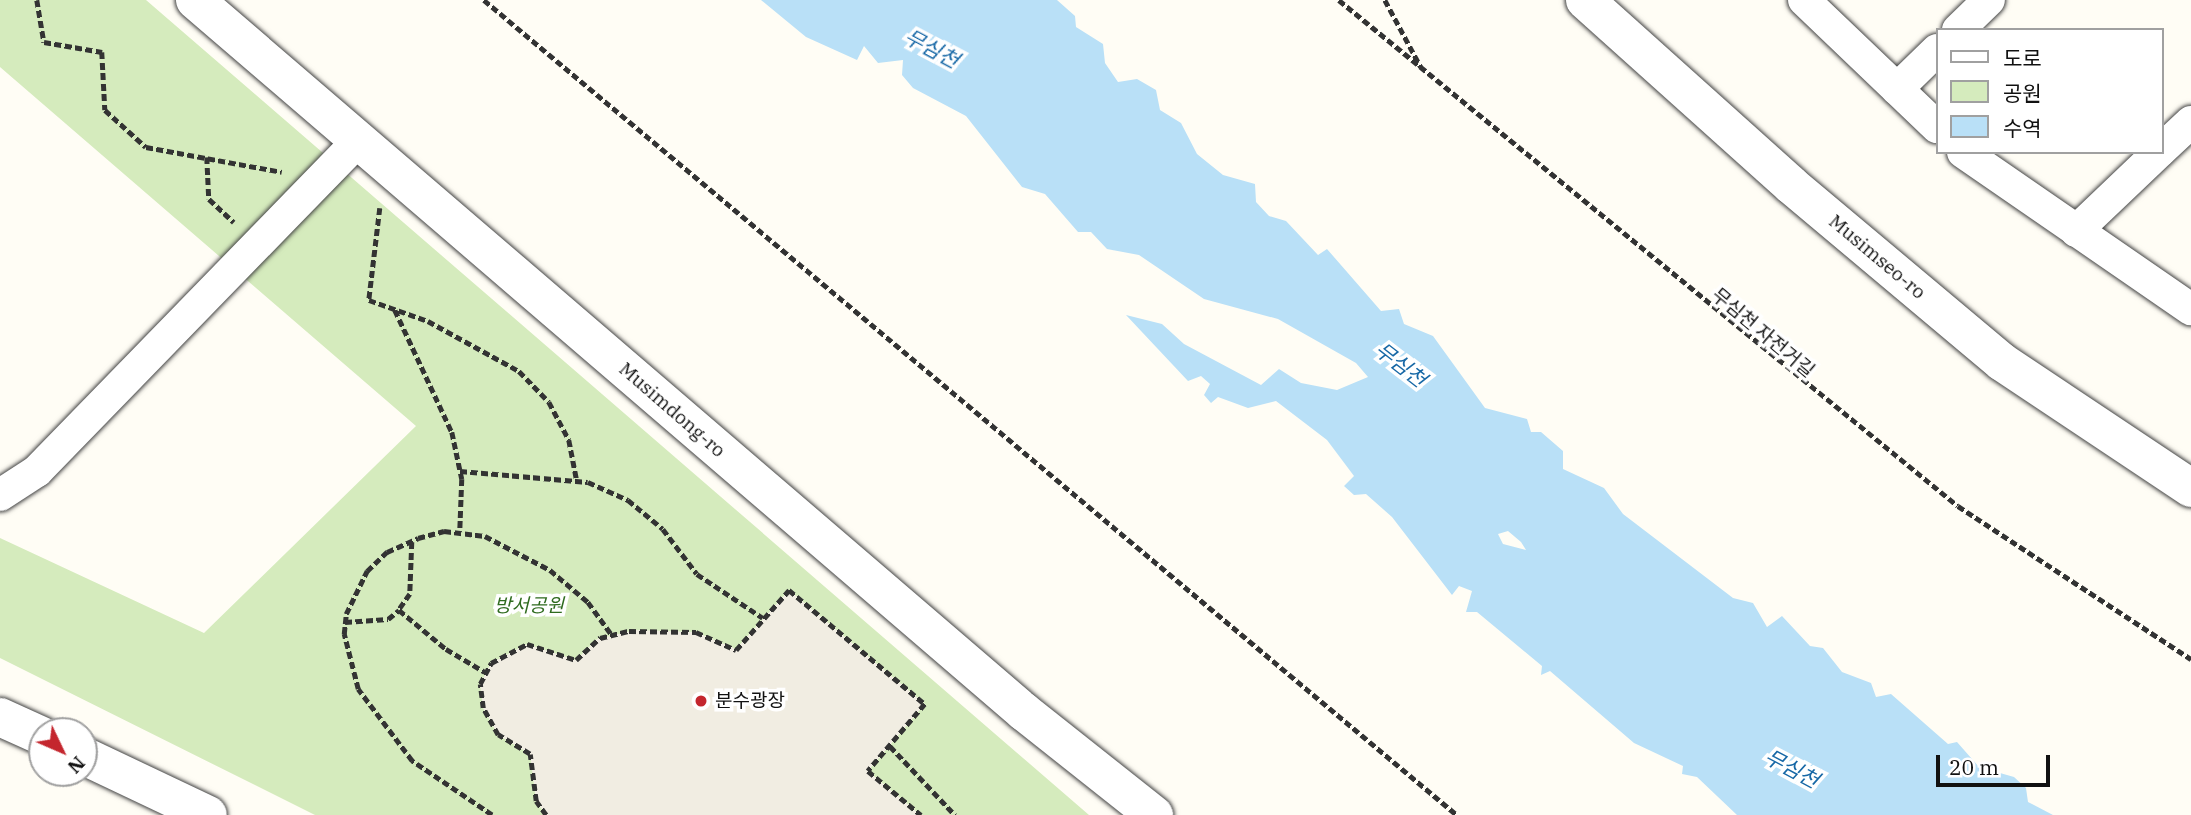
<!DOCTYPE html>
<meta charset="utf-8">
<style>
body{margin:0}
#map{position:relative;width:2191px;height:815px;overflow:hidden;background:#fffdf5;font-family:"IBM Plex Serif","Noto Sans KR",serif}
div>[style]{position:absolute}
.green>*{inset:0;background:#d5ebbd}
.plaza>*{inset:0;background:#f1ede2}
.water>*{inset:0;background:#b9e0f7}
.path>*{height:4.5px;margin-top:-2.25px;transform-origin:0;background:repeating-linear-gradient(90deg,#333 0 7px,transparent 0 10.5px)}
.roads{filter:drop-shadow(0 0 2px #444) drop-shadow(0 0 2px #444)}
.minor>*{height:32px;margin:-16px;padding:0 16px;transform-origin:16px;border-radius:16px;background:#fff}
.tertiary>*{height:38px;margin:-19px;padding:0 19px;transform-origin:19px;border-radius:19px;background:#fff}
.dots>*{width:19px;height:19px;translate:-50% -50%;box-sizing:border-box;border:4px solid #fff;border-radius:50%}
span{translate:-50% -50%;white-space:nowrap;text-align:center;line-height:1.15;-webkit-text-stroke:7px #fff;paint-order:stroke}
.street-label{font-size:19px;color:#111}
.park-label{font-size:19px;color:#2f6b1f;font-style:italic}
.poi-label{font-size:19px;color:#111}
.left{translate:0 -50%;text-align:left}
.water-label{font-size:21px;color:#1768a6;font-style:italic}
.legend{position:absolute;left:1936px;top:28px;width:228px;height:126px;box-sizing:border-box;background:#fff;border:2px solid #a0a0a0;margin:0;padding:9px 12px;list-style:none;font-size:21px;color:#111}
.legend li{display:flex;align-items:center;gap:14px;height:35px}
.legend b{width:35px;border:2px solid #a0a0a0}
.north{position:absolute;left:28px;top:717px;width:70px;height:70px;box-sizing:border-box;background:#fff;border:2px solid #a0a0a0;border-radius:50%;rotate:134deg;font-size:19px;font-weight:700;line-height:28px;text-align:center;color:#111}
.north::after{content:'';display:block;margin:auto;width:24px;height:32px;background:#c4262e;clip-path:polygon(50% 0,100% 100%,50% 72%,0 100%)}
.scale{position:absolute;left:1936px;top:755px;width:114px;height:32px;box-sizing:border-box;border:4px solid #111;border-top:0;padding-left:9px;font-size:21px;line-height:24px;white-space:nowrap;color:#111;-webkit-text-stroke:5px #fff;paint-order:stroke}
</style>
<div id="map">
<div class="green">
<i style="clip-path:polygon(0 0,146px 0,1089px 815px,315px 815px,0 658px,0 538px,204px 633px,416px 426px,0 67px)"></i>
</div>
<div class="plaza">
<i style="clip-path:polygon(789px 590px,925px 704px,868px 771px,921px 815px,546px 815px,536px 801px,530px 754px,498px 735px,483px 708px,480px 684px,491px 663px,527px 644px,576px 660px,597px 639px,635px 630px,696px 632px,736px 649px)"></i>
</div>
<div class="water">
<i style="clip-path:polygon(evenodd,761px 0,1057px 0,1075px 16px,1076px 27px,1103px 44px,1105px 63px,1118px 82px,1137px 79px,1156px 90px,1160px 110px,1181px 123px,1197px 154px,1223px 175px,1255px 184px,1256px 202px,1269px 216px,1286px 221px,1318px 255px,1327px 249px,1381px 311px,1399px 309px,1404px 324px,1433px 336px,1485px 408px,1527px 419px,1531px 432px,1541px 432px,1563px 451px,1563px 469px,1604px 488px,1623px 514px,1733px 598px,1753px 603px,1767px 627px,1782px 616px,1810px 646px,1823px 648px,1842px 672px,1871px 683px,1876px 697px,1891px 694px,1948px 744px,1957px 742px,1979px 767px,2014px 777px,2026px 788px,2028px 802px,2053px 815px,1737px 815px,1697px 777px,1682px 774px,1683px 766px,1634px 743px,1550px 671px,1541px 675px,1542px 666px,1477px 612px,1466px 612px,1472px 591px,1459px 586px,1452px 595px,1392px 517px,1366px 494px,1354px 495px,1344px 486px,1354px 476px,1327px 440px,1276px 401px,1248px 408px,1218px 397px,1211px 403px,1204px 395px,1210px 384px,1201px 376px,1188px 381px,1126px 315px,1162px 324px,1184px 344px,1261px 385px,1279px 369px,1301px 383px,1337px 390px,1368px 377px,1356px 363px,1278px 319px,1204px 299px,1139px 255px,1107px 249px,1091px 232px,1078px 232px,1045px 194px,1022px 187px,966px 116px,913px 88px,902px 75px,903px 60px,878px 63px,864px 46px,857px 60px,806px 37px,761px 0,1508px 531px,1521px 542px,1526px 550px,1503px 544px,1498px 534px,1508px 531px)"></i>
</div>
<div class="path">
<i style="left:37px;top:0;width:43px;rotate:80.5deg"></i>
<i style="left:44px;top:42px;width:59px;rotate:9.8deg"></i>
<i style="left:102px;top:52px;width:58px;rotate:87deg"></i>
<i style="left:105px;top:110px;width:55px;rotate:42.1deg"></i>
<i style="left:146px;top:147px;width:138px;rotate:10.4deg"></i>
<i style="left:484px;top:0;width:1269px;rotate:39.95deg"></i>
<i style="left:1339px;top:0;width:799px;rotate:39.26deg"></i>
<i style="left:1958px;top:506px;width:279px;rotate:33.3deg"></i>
<i style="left:1385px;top:0;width:76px;rotate:61.8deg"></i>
<i style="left:207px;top:157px;width:42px;rotate:87.3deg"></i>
<i style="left:209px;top:199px;width:34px;rotate:43deg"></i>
<i style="left:380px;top:208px;width:93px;rotate:96.8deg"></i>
<i style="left:369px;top:300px;width:63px;rotate:19.6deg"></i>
<i style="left:428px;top:321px;width:104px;rotate:28.8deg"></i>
<i style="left:519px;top:371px;width:43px;rotate:45.9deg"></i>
<i style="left:549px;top:402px;width:43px;rotate:62.2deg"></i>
<i style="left:569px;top:440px;width:42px;rotate:79deg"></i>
<i style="left:395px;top:310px;width:135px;rotate:65deg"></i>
<i style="left:452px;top:432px;width:48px;rotate:78deg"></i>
<i style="left:462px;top:479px;width:53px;rotate:92.2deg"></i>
<i style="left:460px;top:471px;width:128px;rotate:4.9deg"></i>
<i style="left:588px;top:482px;width:44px;rotate:24.2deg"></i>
<i style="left:628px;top:500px;width:45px;rotate:39.6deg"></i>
<i style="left:663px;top:529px;width:56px;rotate:52.9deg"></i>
<i style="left:697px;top:574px;width:79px;rotate:33.7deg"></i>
<i style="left:412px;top:542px;width:52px;rotate:92.2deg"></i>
<i style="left:410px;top:594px;width:19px;rotate:125deg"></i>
<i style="left:399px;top:610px;width:61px;rotate:39.7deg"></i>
<i style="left:446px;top:649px;width:45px;rotate:30.5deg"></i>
<i style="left:345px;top:622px;width:43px;rotate:-4deg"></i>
<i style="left:388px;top:619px;width:14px;rotate:-39deg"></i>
<i style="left:890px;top:746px;width:95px;rotate:46.7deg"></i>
<i style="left:492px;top:815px;width:97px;rotate:-146deg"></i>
<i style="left:412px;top:761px;width:90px;rotate:-126.9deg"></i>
<i style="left:358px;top:689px;width:57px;rotate:-104.3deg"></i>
<i style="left:344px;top:634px;width:20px;rotate:-84deg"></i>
<i style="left:346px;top:614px;width:48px;rotate:-64deg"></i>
<i style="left:367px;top:571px;width:28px;rotate:-44deg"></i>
<i style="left:387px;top:552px;width:34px;rotate:-24deg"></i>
<i style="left:418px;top:538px;width:27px;rotate:-15deg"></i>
<i style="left:444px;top:531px;width:41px;rotate:7deg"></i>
<i style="left:485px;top:536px;width:73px;rotate:27.6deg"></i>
<i style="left:550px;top:570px;width:50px;rotate:40.1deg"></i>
<i style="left:588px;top:602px;width:39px;rotate:54deg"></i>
<i style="left:546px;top:815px;width:17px;rotate:-126deg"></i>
<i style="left:536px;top:801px;width:47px;rotate:-97.3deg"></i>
<i style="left:530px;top:754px;width:37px;rotate:-149deg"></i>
<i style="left:498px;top:735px;width:31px;rotate:-119deg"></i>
<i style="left:483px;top:708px;width:24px;rotate:-97deg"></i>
<i style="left:480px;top:684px;width:24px;rotate:-62deg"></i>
<i style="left:491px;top:663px;width:41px;rotate:-27.8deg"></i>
<i style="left:527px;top:644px;width:52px;rotate:18.1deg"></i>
<i style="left:576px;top:660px;width:33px;rotate:-43deg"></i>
<i style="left:600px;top:638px;width:30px;rotate:-14deg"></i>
<i style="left:629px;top:631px;width:67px;rotate:0.9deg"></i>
<i style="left:696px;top:632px;width:44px;rotate:24.2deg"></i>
<i style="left:736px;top:650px;width:80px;rotate:-48.5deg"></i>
<i style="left:789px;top:590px;width:177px;rotate:40deg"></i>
<i style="left:925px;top:704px;width:88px;rotate:130.4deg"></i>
<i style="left:868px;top:771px;width:69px;rotate:39.7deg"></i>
</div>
<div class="roads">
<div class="minor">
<i style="left:1804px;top:0;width:184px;rotate:43.7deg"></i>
<i style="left:1958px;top:30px;width:43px;rotate:-44.1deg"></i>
<i style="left:1897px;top:89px;width:56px;rotate:-44.3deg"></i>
<i style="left:2161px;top:150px;width:41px;rotate:-43deg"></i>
<i style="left:1963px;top:152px;width:277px;rotate:34.6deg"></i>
<i style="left:2076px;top:231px;width:115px;rotate:-43.6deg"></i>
<i style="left:0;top:495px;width:44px;rotate:-33deg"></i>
<i style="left:37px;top:471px;width:460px;rotate:-45.8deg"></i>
</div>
<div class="tertiary">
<i style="left:195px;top:0;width:1093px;rotate:40.66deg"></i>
<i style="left:1024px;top:712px;width:166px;rotate:38.4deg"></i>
<i style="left:1585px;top:0;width:277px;rotate:41.9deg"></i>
<i style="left:1791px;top:185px;width:275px;rotate:40deg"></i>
<i style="left:2002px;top:362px;width:227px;rotate:33.7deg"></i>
<i style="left:0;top:717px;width:46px;rotate:24.3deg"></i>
<i style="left:84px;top:756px;width:137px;rotate:25.4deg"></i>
</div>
</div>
<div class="dots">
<i style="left:701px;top:701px;background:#c4262e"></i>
</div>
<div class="street-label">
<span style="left:1877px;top:257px;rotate:40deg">Musimseo-ro</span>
<span style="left:1763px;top:333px;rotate:40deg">무심천 자전거길</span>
<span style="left:672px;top:410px;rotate:41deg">Musimdong-ro</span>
</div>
<div class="park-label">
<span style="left:529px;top:606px">방서공원</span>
</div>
<div class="poi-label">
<span class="left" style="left:715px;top:701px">분수광장</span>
</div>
<div class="water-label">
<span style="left:932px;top:48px;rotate:28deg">무심천</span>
<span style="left:1401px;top:364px;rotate:38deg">무심천</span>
<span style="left:1792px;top:768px;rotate:28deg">무심천</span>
</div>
<ul class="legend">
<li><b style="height:9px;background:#fff"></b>도로</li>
<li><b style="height:19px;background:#d5ebbd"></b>공원</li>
<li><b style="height:19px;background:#b9e0f7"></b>수역</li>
</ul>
<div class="north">N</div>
<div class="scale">20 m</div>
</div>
